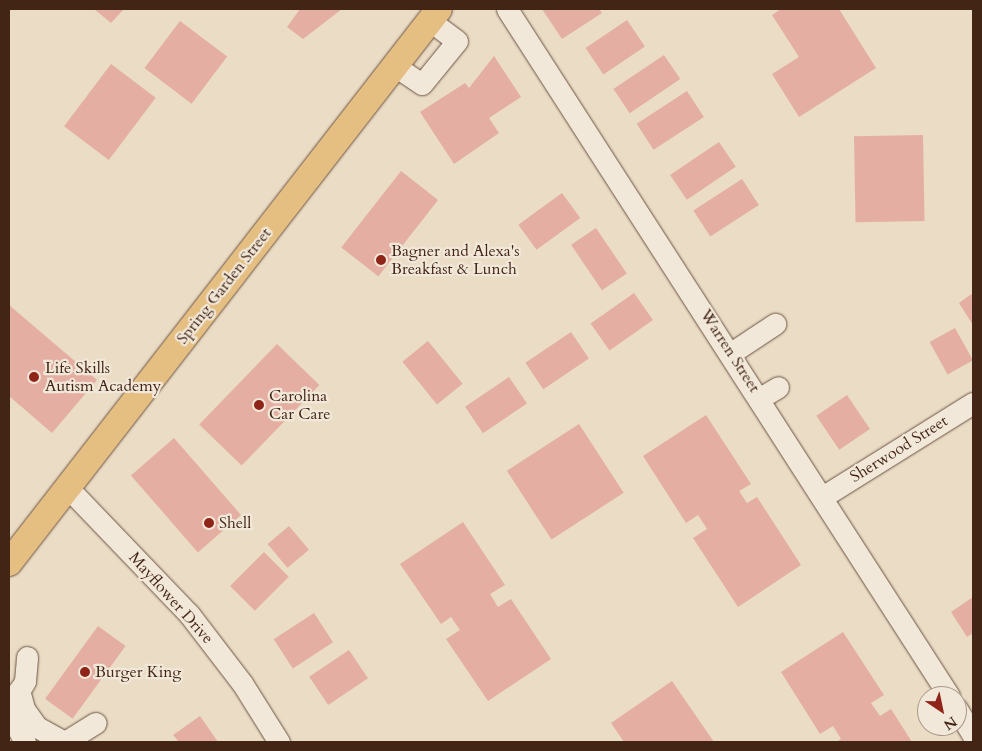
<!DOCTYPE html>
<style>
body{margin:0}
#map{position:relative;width:982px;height:751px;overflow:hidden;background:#eadcc5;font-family:Cardo,serif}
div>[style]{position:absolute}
.building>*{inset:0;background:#e4afa2;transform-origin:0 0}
.roads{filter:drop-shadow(0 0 1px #6d5342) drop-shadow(0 0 1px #6d5342)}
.minor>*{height:21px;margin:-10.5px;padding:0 10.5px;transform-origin:10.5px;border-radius:10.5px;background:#f1e8d9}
.major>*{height:26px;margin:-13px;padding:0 13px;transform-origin:13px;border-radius:13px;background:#e5be82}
.dots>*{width:14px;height:14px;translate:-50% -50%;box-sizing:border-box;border:2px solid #f1e8d9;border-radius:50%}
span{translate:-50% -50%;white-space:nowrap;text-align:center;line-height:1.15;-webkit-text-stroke:4.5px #f1e8d9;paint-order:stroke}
.poi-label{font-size:16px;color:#432516}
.left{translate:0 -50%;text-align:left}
.street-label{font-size:16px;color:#432516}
.frame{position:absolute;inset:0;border:10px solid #432516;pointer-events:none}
.north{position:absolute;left:917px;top:686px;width:50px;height:50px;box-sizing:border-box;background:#f1e8d9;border:1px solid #ab9a8b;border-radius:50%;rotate:146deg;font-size:14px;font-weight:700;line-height:20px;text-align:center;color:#432516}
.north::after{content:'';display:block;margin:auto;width:18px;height:22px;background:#8f2418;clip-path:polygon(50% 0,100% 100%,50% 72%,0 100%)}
</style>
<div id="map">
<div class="building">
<i style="clip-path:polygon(94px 9px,124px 9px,111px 23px)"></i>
<i style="clip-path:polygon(300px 9px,342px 9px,303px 39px,287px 27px)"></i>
<i style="clip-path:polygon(542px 9px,599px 9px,602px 13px,562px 39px)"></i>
<i style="clip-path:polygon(781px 9px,839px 9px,876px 68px,799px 117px,772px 74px,799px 57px,772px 15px)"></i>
<i style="left:627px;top:20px;width:32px;height:50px;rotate:56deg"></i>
<i style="left:180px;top:21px;width:59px;height:59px;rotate:37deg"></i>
<i style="left:664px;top:55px;width:29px;height:61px;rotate:56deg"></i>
<i style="clip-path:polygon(494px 56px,521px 97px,489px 118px,499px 133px,454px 164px,420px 112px,465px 83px,469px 88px)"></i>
<i style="left:111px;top:64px;width:56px;height:78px;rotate:37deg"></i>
<i style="left:687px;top:91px;width:31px;height:60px;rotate:57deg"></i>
<i style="left:923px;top:135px;width:86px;height:69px;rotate:89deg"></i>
<i style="left:719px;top:142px;width:30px;height:59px;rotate:56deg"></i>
<i style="left:401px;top:171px;width:47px;height:97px;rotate:38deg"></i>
<i style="left:742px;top:179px;width:31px;height:58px;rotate:57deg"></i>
<i style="left:562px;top:193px;width:31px;height:54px;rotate:54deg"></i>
<i style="left:596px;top:228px;width:55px;height:30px;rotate:56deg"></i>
<i style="left:634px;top:293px;width:33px;height:53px;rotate:55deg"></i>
<i style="clip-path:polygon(973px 293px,973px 325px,959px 303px)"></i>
<i style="clip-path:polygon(9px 305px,97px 380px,52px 433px,9px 396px)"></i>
<i style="left:955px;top:328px;width:37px;height:29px;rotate:61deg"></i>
<i style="left:571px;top:332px;width:32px;height:55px;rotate:56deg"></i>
<i style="left:428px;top:341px;width:55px;height:33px;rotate:51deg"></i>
<i style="left:277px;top:344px;width:59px;height:112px;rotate:44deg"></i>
<i style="left:509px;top:377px;width:32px;height:53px;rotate:56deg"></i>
<i style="left:847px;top:395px;width:41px;height:37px;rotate:56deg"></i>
<i style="clip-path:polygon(706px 415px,751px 484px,739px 491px,747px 503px,757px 497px,801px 565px,738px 607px,693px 538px,707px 529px,698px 515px,686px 523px,643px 456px)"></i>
<i style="left:579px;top:424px;width:82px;height:86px;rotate:57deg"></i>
<i style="left:174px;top:438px;width:102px;height:57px;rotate:49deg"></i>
<i style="clip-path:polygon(463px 522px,505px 585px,490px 594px,498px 607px,511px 599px,551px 659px,488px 701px,446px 639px,460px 630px,451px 617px,441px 624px,400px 564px)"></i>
<i style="left:289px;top:526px;width:31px;height:28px;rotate:50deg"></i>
<i style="left:264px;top:552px;width:35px;height:48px;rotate:45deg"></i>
<i style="clip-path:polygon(973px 597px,973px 633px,967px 637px,951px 612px)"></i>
<i style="left:314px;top:613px;width:35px;height:48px;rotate:57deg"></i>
<i style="left:98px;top:626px;width:34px;height:90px;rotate:36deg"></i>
<i style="clip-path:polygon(843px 632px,884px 695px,871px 703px,880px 716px,891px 709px,912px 742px,836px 742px,841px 739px,833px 726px,820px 734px,781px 672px)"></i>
<i style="left:349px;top:650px;width:34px;height:48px;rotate:56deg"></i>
<i style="clip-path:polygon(672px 681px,714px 742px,624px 742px,611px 723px)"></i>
<i style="clip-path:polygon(200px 716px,218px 742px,179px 742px,173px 735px)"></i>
</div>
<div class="roads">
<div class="minor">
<i style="left:507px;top:9px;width:817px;rotate:57.24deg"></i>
<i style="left:395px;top:66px;width:32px;rotate:34deg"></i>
<i style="left:422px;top:84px;width:55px;rotate:-50.9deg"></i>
<i style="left:457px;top:41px;width:34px;rotate:-143deg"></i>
<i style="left:731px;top:353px;width:53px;rotate:-33.4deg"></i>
<i style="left:760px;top:398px;width:21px;rotate:-31deg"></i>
<i style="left:68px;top:488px;width:175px;rotate:46.2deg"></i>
<i style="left:189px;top:614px;width:87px;rotate:52.5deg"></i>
<i style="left:242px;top:683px;width:70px;rotate:57.9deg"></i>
<i style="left:824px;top:496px;width:176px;rotate:-32deg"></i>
<i style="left:19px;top:690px;width:20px;rotate:75deg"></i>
<i style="left:24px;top:709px;width:22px;rotate:54deg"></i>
<i style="left:37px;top:727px;width:31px;rotate:29deg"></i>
<i style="left:9px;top:708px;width:31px;rotate:-59deg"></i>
<i style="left:25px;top:681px;width:24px;rotate:-85deg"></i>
<i style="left:957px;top:709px;width:31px;rotate:59deg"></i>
<i style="left:9px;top:713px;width:33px;rotate:61deg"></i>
<i style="left:65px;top:742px;width:36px;rotate:-32deg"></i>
</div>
<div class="major">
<i style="left:9px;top:563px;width:701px;rotate:-52.18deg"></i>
</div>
</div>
<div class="dots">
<i style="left:381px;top:260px;background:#8f2418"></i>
<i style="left:34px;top:377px;background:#8f2418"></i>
<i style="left:259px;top:405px;background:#8f2418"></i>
<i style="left:209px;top:523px;background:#8f2418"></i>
<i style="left:85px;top:672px;background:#8f2418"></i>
</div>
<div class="poi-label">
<span class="left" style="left:391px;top:260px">Bagner and Alexa's<br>Breakfast &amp; Lunch</span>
<span class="left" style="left:45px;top:377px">Life Skills<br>Autism Academy</span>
<span class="left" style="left:269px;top:405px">Carolina<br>Car Care</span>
<span class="left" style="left:219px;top:523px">Shell</span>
<span class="left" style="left:95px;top:672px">Burger King</span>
</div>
<div class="street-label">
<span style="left:224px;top:286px;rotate:-52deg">Spring Garden Street</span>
<span style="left:730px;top:351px;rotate:57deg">Warren Street</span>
<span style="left:899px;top:449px;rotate:-32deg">Sherwood Street</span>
<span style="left:171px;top:598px;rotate:48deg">Mayflower Drive</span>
</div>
<div class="frame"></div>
<div class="north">N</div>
</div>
